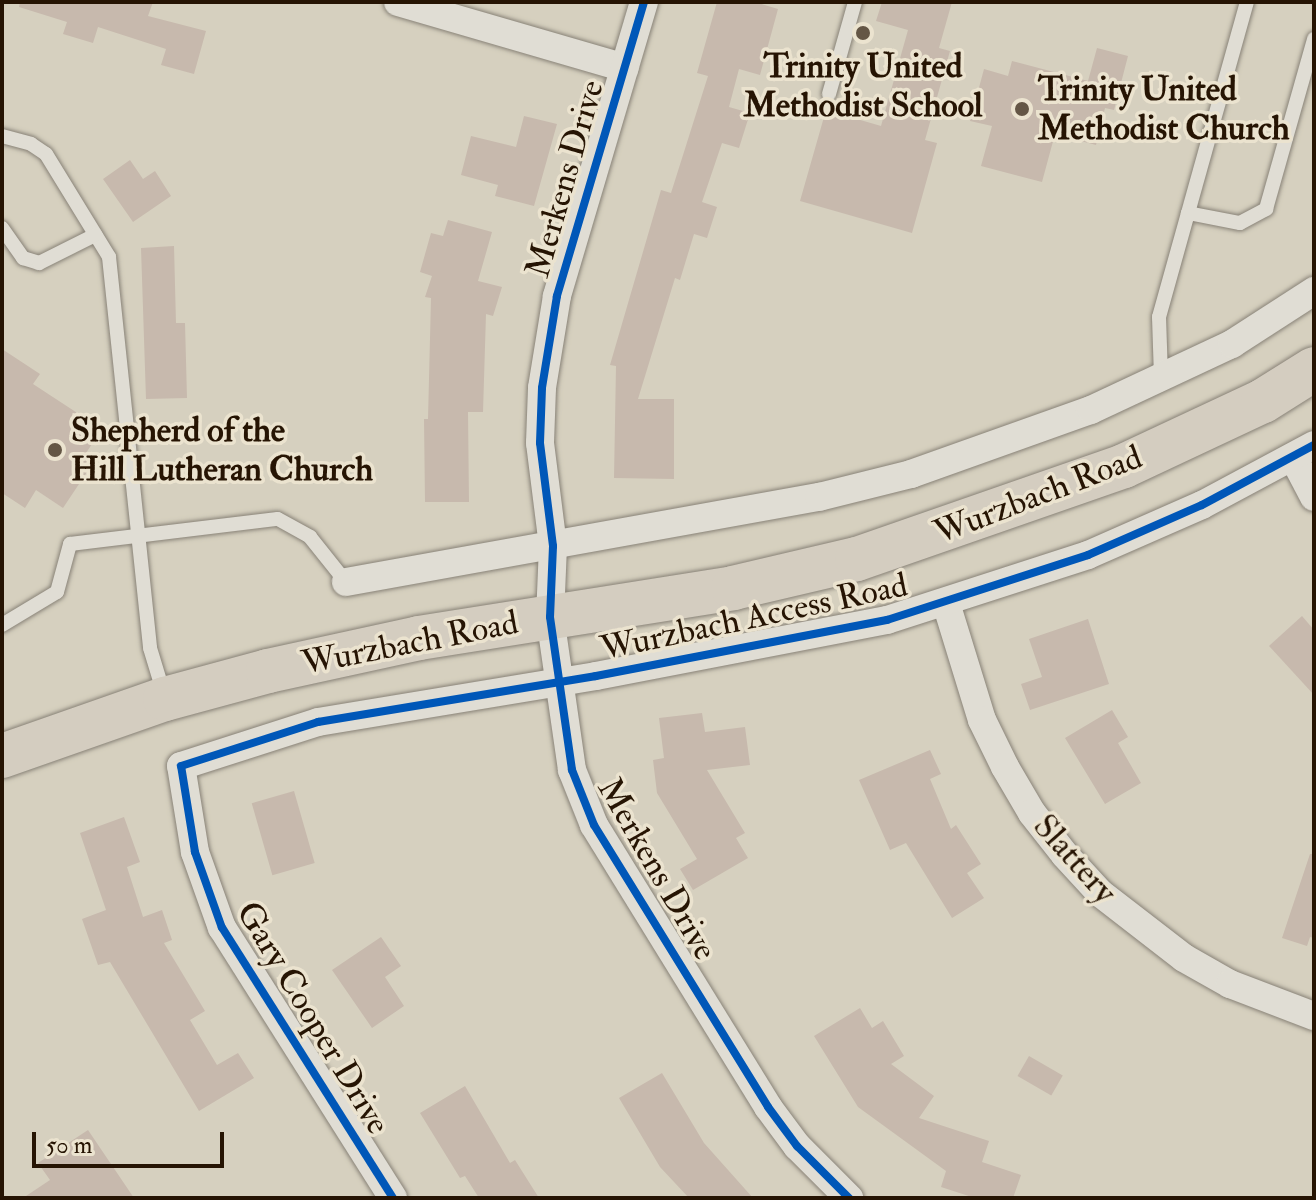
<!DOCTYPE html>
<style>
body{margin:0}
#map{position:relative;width:1316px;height:1200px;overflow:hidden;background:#d6d0bf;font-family:"IM FELL Double Pica",serif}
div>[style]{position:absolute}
.building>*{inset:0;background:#c7b9ad;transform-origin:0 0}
.roads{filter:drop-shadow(0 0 2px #888277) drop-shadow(0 0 2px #888277)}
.service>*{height:14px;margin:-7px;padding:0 7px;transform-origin:7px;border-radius:7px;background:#e0ddd4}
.minor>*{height:28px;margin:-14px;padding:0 14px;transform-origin:14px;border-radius:14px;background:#e0ddd4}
.primary>*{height:44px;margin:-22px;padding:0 22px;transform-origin:22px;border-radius:22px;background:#d4cdc0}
.cycleway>*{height:8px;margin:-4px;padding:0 4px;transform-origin:4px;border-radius:4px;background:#0057b8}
.dots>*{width:22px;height:22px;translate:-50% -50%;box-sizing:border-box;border:4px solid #ebe3cf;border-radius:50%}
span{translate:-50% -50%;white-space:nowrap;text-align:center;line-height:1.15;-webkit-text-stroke:7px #ebe3cf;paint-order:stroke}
.poi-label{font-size:34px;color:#261403;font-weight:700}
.left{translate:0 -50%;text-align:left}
.street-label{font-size:34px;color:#261403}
.frame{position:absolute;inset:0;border:4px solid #261403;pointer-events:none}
.scale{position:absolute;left:32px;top:1132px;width:192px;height:36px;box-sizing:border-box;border:4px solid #261403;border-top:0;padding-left:10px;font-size:24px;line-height:28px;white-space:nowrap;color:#261403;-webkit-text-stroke:6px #ebe3cf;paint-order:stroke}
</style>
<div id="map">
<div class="building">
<i style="clip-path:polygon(20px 2px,153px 2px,148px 16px,206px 31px,194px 74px,161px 65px,166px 49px,98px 27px,93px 43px,63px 34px,67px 22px,19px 7px)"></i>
<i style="clip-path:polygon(717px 2px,755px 2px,778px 9px,760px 75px,739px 69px,729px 107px,750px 113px,739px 148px,722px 143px,702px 202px,717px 207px,707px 238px,694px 234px,680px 280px,675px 278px,638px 399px,674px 399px,674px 479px,614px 478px,616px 366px,610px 365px,661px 190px,671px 193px,708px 76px,697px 73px)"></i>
<i style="clip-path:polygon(882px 2px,952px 2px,939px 48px,950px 51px,925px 140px,937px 143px,912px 233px,800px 201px,826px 110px,881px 126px,908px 30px,876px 21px)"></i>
<i style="clip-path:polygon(1097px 48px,1128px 56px,1114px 110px,1105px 108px,1096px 145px,1055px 134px,1042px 182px,981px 166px,992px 126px,970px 121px,984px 69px,1008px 76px,1012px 61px,1088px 81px)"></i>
<i style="clip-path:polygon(524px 116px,557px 124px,534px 206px,495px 196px,498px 185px,461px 175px,471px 136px,516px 147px)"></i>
<i style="clip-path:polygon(130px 160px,143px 179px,155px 171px,171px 196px,133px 222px,103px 179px)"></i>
<i style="clip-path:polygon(448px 220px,492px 232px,478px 281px,502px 287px,493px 316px,486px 314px,483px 412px,468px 412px,469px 502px,425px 502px,424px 419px,428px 419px,431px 298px,425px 297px,432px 276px,420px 272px,431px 233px,443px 236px)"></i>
<i style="clip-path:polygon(174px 246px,176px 323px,185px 323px,187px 398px,146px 399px,141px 248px)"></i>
<i style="clip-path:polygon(2px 349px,40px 374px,33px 384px,88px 420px,80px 432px,94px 441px,86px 453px,95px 460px,63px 508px,36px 490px,25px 508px,2px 493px)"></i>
<i style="clip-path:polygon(1302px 616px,1314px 630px,1314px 695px,1269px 646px)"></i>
<i style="clip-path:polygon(1088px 619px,1109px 684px,1030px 710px,1021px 684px,1042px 677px,1029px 639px)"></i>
<i style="clip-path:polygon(1112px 710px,1128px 737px,1118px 743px,1141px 783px,1105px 804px,1065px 738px)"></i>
<i style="clip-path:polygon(702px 713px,705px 732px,745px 727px,750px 765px,707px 770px,745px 833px,736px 838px,748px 858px,693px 890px,680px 869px,697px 859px,657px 793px,653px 760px,664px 758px,659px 718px)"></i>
<i style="clip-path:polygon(930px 750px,941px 774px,930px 779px,951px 829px,956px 825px,981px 864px,967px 873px,984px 898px,952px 918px,906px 843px,890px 850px,859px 780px)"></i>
<i style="left:294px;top:791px;width:75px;height:44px;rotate:74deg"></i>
<i style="clip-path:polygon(124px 817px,140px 862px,127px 867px,143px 917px,162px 910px,172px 940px,164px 943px,205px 1011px,190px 1020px,217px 1065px,238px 1053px,254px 1078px,199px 1111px,110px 962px,98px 965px,82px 919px,106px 910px,80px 833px)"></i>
<i style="clip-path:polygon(1310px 854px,1314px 854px,1314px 938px,1310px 937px,1307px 946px,1282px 938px)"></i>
<i style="clip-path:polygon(381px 937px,401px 966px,385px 977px,404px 1006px,372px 1028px,332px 970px)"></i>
<i style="clip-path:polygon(860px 1008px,872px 1028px,883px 1021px,904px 1056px,891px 1064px,934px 1096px,919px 1118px,989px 1141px,982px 1162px,1021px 1175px,1013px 1198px,975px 1198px,941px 1187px,946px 1171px,858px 1107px,814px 1036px)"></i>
<i style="left:1029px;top:1056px;width:39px;height:23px;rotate:30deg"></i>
<i style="clip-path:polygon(662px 1073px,704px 1143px,753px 1198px,689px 1198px,660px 1167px,619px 1098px)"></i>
<i style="clip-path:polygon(465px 1086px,510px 1163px,515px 1160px,539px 1198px,479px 1198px,465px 1176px,460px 1178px,420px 1113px)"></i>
<i style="clip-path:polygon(88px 1130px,134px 1198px,23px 1198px,50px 1180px,38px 1163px)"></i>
</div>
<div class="roads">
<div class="service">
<i style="left:829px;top:94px;width:96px;rotate:-74.2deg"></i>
<i style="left:2px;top:136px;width:30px;rotate:15deg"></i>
<i style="left:31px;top:144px;width:18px;rotate:34deg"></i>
<i style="left:46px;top:154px;width:121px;rotate:58.5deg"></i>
<i style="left:109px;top:257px;width:393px;rotate:84deg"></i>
<i style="left:150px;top:648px;width:48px;rotate:73.1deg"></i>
<i style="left:1188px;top:213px;width:219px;rotate:-74.4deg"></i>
<i style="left:2px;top:228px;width:37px;rotate:55deg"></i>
<i style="left:23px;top:258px;width:17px;rotate:17deg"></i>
<i style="left:39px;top:263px;width:63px;rotate:-26.6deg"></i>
<i style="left:1161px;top:377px;width:60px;rotate:-91.9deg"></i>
<i style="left:1159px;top:317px;width:108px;rotate:-74.4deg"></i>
<i style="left:1188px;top:213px;width:53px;rotate:10.9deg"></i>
<i style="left:1240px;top:223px;width:30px;rotate:-28deg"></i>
<i style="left:1266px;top:209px;width:177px;rotate:-74.2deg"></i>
<i style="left:2px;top:625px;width:64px;rotate:-31deg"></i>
<i style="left:57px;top:592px;width:50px;rotate:-74.8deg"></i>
<i style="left:70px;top:544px;width:209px;rotate:-6.9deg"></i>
<i style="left:278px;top:519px;width:37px;rotate:29deg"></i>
<i style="left:310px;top:537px;width:58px;rotate:51.3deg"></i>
</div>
<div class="minor">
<i style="left:398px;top:2px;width:236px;rotate:16.2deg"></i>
<i style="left:644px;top:2px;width:307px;rotate:106.5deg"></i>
<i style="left:557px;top:296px;width:93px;rotate:99.3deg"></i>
<i style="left:542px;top:388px;width:55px;rotate:92.1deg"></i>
<i style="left:540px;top:443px;width:104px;rotate:82.8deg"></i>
<i style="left:553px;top:546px;width:71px;rotate:92.4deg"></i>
<i style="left:550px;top:617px;width:155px;rotate:81.8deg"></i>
<i style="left:572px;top:770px;width:59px;rotate:68.2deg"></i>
<i style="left:594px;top:825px;width:331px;rotate:58.3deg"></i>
<i style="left:768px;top:1107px;width:49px;rotate:53.4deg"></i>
<i style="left:797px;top:1146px;width:74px;rotate:45deg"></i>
<i style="left:1293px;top:457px;width:45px;rotate:62.3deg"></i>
<i style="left:346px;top:582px;width:481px;rotate:-10.2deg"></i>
<i style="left:819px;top:497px;width:95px;rotate:-14deg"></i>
<i style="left:911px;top:474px;width:191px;rotate:-19.6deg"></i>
<i style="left:1091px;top:410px;width:156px;rotate:-25.1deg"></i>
<i style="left:1232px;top:344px;width:98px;rotate:-32.9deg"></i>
<i style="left:946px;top:603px;width:122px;rotate:72.9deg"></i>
<i style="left:982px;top:720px;width:52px;rotate:63.9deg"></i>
<i style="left:1005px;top:767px;width:53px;rotate:59.6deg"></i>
<i style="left:1032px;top:813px;width:53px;rotate:51.8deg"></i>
<i style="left:1065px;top:855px;width:52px;rotate:47.4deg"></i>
<i style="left:1100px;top:893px;width:106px;rotate:37.7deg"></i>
<i style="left:1184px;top:958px;width:53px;rotate:29.5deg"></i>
<i style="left:1230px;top:984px;width:90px;rotate:20.9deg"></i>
<i style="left:393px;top:1198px;width:320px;rotate:-122.3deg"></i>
<i style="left:222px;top:928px;width:81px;rotate:-109.6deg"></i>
<i style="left:195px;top:852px;width:87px;rotate:-99.2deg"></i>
<i style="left:181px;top:766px;width:144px;rotate:-17.8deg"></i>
<i style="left:318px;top:722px;width:282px;rotate:-9.4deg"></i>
<i style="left:596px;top:676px;width:296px;rotate:-10.9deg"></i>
<i style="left:887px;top:620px;width:211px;rotate:-17.9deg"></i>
<i style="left:1088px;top:555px;width:124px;rotate:-23.7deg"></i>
<i style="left:1202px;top:505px;width:127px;rotate:-28.2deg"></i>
</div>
<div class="primary">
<i style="left:2px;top:756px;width:173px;rotate:-19.3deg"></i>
<i style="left:165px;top:699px;width:107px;rotate:-15.2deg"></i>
<i style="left:268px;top:671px;width:155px;rotate:-12.3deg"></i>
<i style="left:419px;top:638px;width:318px;rotate:-9deg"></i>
<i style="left:733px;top:588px;width:127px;rotate:-13.2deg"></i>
<i style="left:857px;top:559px;width:283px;rotate:-19.2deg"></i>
<i style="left:1124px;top:466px;width:153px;rotate:-25.1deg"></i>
<i style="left:1263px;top:401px;width:60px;rotate:-32.1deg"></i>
</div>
</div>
<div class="cycleway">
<i style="left:644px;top:2px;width:307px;rotate:106.5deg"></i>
<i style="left:557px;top:296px;width:93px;rotate:99.3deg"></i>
<i style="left:542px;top:388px;width:55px;rotate:92.1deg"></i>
<i style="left:540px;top:443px;width:104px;rotate:82.8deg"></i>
<i style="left:553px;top:546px;width:71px;rotate:92.4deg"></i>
<i style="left:550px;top:617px;width:155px;rotate:81.8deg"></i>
<i style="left:572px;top:770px;width:59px;rotate:68.2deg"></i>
<i style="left:594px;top:825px;width:331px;rotate:58.3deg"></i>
<i style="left:768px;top:1107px;width:49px;rotate:53.4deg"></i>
<i style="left:797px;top:1146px;width:74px;rotate:45deg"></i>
<i style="left:393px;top:1198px;width:320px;rotate:-122.3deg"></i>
<i style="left:222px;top:928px;width:81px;rotate:-109.6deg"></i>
<i style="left:195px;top:852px;width:87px;rotate:-99.2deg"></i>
<i style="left:181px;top:766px;width:144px;rotate:-17.8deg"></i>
<i style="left:318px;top:722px;width:282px;rotate:-9.4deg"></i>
<i style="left:596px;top:676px;width:296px;rotate:-10.9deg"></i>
<i style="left:887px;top:620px;width:211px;rotate:-17.9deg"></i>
<i style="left:1088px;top:555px;width:124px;rotate:-23.7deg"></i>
<i style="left:1202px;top:505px;width:127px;rotate:-28.2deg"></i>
</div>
<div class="dots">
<i style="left:863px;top:33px;background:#645645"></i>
<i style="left:1022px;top:109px;background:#645645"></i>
<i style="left:55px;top:450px;background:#645645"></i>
</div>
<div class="poi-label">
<span style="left:863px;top:86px">Trinity United<br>Methodist School</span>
<span class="left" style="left:1038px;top:109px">Trinity United<br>Methodist Church</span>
<span class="left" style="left:71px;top:450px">Shepherd of the<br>Hill Lutheran Church</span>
</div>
<div class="street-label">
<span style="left:565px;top:179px;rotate:-74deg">Merkens Drive</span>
<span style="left:1038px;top:495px;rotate:-21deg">Wurzbach Road</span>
<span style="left:754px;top:617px;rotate:-12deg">Wurzbach Access Road</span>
<span style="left:410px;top:643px;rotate:-11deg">Wurzbach Road</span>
<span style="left:1075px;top:859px;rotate:48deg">Slattery</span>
<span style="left:657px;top:869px;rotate:60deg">Merkens Drive</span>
<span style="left:313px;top:1018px;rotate:59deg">Gary Cooper Drive</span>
</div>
<div class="frame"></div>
<div class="scale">50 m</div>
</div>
